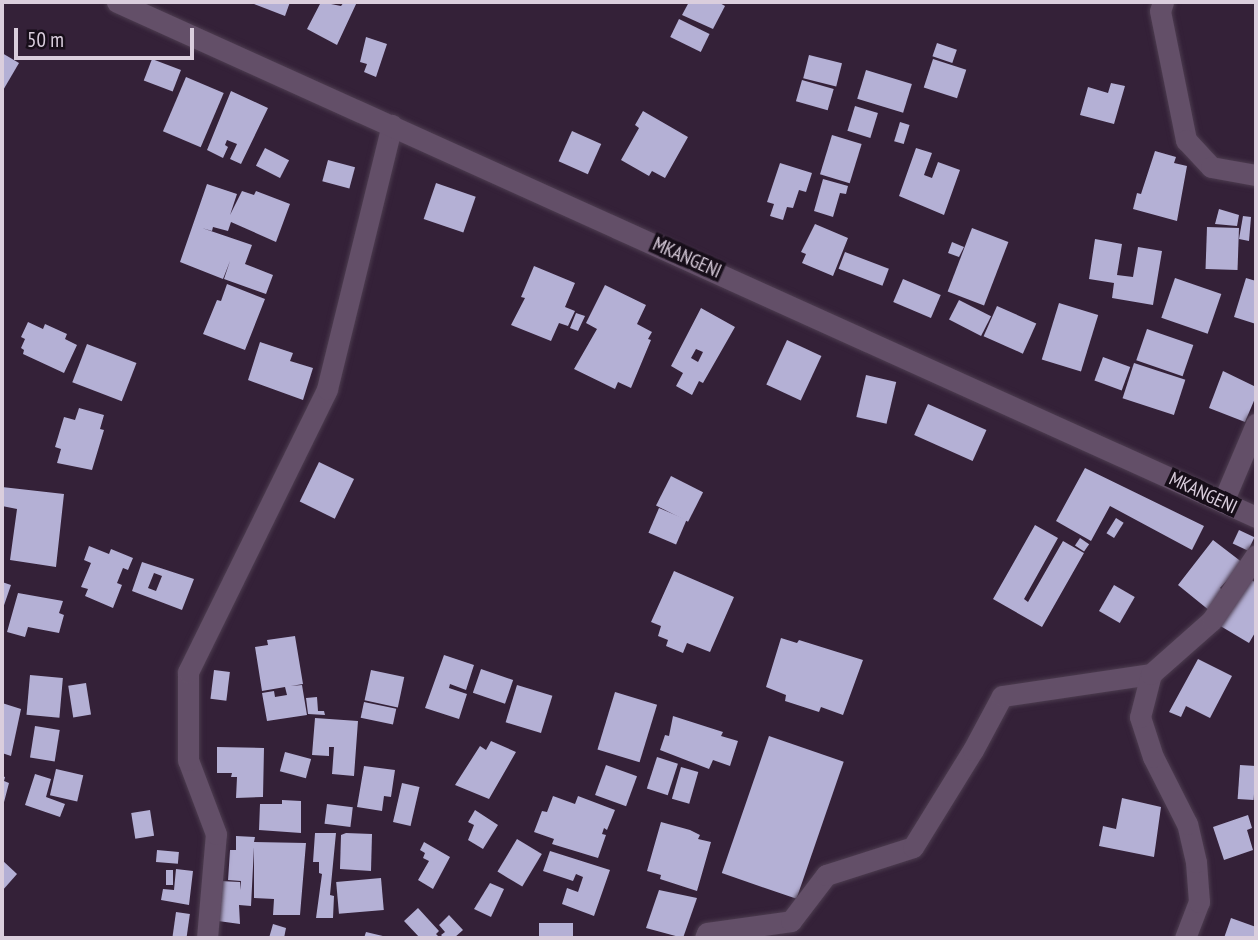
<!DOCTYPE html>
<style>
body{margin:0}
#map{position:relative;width:1258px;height:940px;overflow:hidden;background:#342138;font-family:"PT Sans Narrow",sans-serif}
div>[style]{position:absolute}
.building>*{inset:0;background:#b4b0d5;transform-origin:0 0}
.roads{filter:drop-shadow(0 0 2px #4d3d50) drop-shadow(0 0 2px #4d3d50)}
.street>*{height:21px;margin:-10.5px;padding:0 10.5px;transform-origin:10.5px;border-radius:10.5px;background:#634f68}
.secondary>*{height:21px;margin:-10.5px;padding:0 10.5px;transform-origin:10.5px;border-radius:10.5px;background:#634f68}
span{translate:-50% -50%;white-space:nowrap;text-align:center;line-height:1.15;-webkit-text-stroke:7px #170e19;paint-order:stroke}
.street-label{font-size:19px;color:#dacedd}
.frame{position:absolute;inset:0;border:4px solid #dacedd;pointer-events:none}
.scale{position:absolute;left:14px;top:28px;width:180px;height:32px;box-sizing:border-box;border:4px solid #dacedd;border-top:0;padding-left:9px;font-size:21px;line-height:24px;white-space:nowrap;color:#dacedd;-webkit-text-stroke:5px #170e19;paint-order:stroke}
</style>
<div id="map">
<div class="building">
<i style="clip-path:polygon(249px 2px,290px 2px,285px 16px)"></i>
<i style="clip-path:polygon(321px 2px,341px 6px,344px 2px,357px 2px,337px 45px,307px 29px)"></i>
<i style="clip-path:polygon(689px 2px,718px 2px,725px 6px,713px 29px,682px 15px)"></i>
<i style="left:679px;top:19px;width:34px;height:20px;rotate:26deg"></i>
<i style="clip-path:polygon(366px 37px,387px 44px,376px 77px,364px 72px,367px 64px,360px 62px)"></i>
<i style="left:937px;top:43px;width:21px;height:14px;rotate:19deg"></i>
<i style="clip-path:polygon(2px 53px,19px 63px,2px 92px)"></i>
<i style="left:809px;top:55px;width:34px;height:24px;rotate:14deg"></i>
<i style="left:152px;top:59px;width:31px;height:23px;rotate:21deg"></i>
<i style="left:933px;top:59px;width:35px;height:30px;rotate:18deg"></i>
<i style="left:866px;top:70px;width:48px;height:30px;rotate:17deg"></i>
<i style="left:186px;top:77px;width:41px;height:59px;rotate:23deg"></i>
<i style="left:802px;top:80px;width:33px;height:22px;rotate:16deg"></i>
<i style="clip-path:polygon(1111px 83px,1125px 86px,1114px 124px,1080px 115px,1088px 87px,1108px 93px)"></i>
<i style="clip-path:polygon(231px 91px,268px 108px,241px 164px,230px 159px,237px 144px,227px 140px,225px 145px,228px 147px,223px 158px,207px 150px)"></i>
<i style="left:855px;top:106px;width:24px;height:26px;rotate:17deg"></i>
<i style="clip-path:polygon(643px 111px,688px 137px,665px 178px,652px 171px,649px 176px,621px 160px,639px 128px,635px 125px)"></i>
<i style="left:900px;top:122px;width:10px;height:20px;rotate:17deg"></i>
<i style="left:572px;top:131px;width:32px;height:33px;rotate:24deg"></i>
<i style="left:832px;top:135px;width:31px;height:41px;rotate:17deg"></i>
<i style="left:265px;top:148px;width:27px;height:20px;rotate:27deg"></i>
<i style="clip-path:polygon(916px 148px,932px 153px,924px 175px,932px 178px,938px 162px,960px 170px,944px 215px,899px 196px)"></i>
<i style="clip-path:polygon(1155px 151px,1176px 157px,1174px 163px,1187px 166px,1177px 221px,1133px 209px,1137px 193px,1141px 194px)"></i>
<i style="left:328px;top:160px;width:28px;height:22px;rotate:15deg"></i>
<i style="clip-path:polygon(780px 163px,812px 173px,806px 192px,799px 190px,793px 208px,787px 207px,783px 220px,770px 216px,774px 204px,767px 202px)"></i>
<i style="clip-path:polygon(823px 179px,848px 186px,846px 194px,840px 193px,833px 217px,814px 211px)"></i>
<i style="left:436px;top:183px;width:42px;height:38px;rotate:19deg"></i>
<i style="clip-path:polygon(207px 184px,237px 194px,230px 215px,242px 191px,254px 195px,256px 191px,290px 204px,276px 242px,231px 222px,228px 231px,213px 227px,212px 231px,202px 228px,252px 245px,245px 264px,273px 275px,266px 294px,224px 279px,230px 261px,223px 279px,180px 262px)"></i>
<i style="clip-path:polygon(1219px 209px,1239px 215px,1237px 226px,1215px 224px)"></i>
<i style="clip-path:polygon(1243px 216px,1251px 217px,1249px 241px,1239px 239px)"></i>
<i style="clip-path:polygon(815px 224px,848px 238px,833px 276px,802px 263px,806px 254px,801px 252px)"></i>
<i style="left:1207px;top:227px;width:32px;height:42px;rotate:2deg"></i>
<i style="left:972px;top:228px;width:39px;height:68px;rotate:21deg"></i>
<i style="clip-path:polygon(1095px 239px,1122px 244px,1117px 275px,1133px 277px,1138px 247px,1162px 251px,1153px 305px,1112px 298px,1114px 283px,1089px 279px)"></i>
<i style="clip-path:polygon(952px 242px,964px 247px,959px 257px,948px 253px)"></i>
<i style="left:845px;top:252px;width:47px;height:18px;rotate:21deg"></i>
<i style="clip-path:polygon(534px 266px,575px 283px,565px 307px,575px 311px,568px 326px,559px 323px,551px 341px,511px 325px,525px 298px,521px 297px)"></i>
<i style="left:1175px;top:278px;width:49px;height:42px;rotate:19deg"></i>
<i style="clip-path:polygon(1246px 278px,1256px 281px,1256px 324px,1234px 317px)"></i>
<i style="left:903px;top:279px;width:41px;height:25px;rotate:23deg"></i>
<i style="clip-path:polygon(227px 284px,265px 299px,245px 350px,203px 334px,217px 300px,221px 301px)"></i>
<i style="clip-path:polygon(605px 285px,646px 305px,637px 324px,652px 332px,648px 339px,651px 340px,631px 388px,618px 382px,615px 389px,574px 369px,597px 329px,586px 323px)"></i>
<i style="left:959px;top:300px;width:36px;height:22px;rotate:27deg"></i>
<i style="left:1059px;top:303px;width:41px;height:59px;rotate:17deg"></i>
<i style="left:997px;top:306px;width:43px;height:33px;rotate:24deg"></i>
<i style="clip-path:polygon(evenodd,701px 308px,735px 327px,703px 383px,699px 381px,692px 395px,676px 386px,683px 373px,671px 366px,701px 308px,696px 349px,703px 352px,698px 362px,691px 358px,696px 349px)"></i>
<i style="clip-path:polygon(576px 313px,585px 316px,578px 331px,570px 328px)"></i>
<i style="clip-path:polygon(28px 322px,43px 329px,45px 324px,67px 334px,65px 339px,77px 345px,64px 373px,23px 354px,24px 350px,21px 348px,25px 339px,21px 337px)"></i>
<i style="left:1147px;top:329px;width:49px;height:33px;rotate:19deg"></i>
<i style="left:787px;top:340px;width:38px;height:49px;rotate:25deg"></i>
<i style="clip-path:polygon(260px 342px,293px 353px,290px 361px,313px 368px,303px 400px,248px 380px)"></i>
<i style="left:87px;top:344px;width:53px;height:41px;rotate:21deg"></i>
<i style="left:1103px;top:357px;width:29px;height:25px;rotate:20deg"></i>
<i style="left:1134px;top:363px;width:54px;height:37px;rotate:18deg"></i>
<i style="clip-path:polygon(1223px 371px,1256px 387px,1256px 396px,1245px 422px,1209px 408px)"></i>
<i style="left:866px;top:375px;width:31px;height:43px;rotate:13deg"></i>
<i style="left:928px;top:404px;width:64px;height:34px;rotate:24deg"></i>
<i style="clip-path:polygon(79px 408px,104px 415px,100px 429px,104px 430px,92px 470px,57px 463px,61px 449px,55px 447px,64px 417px,75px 420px)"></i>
<i style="left:319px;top:462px;width:39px;height:44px;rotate:26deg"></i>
<i style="clip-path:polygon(1085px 468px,1204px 526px,1192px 550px,1110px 506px,1091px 541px,1056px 521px)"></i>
<i style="left:671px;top:476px;width:36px;height:33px;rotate:27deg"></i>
<i style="clip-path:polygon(2px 487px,64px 494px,56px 567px,10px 560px,17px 509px,2px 506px)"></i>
<i style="left:659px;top:508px;width:30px;height:27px;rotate:23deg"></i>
<i style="left:1116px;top:518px;width:9px;height:18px;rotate:32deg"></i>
<i style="clip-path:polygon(1035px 525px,1058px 538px,1024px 599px,1028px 602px,1063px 541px,1084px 553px,1042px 627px,993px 599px)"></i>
<i style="left:1239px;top:530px;width:17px;height:15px;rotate:25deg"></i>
<i style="left:1080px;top:538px;width:11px;height:9px;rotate:34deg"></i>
<i style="clip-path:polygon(1213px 540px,1243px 563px,1220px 588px,1225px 592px,1210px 611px,1178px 585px)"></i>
<i style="clip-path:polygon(89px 546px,109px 554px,111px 549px,133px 558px,128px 570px,123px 568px,117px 583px,122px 585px,113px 608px,85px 596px,88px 589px,81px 587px,91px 563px,84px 560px)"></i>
<i style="clip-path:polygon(evenodd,142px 562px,194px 579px,182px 610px,132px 591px,142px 562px,154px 573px,162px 576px,156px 591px,148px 588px,154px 573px)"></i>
<i style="clip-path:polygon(674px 571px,734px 597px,710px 652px,687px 643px,683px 653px,666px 646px,668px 640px,658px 636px,661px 626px,651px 622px)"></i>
<i style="clip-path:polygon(1246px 576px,1256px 583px,1256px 631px,1249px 643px,1217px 624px)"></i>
<i style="clip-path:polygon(2px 582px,11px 585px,2px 611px)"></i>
<i style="left:1114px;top:585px;width:24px;height:30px;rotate:30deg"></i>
<i style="clip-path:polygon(18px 593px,63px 601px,59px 613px,64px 615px,59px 633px,28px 627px,25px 637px,7px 632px)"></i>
<i style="clip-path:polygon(295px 636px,303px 684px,291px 686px,302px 685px,307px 715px,267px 721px,262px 693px,274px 691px,275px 697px,287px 695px,285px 687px,262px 691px,255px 647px,268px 645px,267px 640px)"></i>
<i style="clip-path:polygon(781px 638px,797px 643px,799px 640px,863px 660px,843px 715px,821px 707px,819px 712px,785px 701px,786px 695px,766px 687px)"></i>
<i style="clip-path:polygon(444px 655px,474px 665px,466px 690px,450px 684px,449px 688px,467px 694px,459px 719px,425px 708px)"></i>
<i style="clip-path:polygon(1198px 659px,1232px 676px,1210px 718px,1186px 706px,1181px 717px,1169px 712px)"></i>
<i style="left:481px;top:669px;width:34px;height:25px;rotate:19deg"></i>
<i style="left:214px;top:670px;width:16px;height:29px;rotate:7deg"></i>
<i style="left:371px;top:670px;width:34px;height:31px;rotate:12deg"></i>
<i style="left:30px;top:675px;width:33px;height:40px;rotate:5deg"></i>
<i style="left:86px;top:683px;width:32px;height:18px;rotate:81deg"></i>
<i style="left:517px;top:685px;width:37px;height:39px;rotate:17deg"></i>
<i style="left:615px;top:692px;width:44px;height:60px;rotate:17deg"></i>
<i style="clip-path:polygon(317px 697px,318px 711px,324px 711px,325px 715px,308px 714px,306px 698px)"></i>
<i style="left:364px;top:702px;width:33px;height:16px;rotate:12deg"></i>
<i style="clip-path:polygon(2px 703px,21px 709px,11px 756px,2px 753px)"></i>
<i style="clip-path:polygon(673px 716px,723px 732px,721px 736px,738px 741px,730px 766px,713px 760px,709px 769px,660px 750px,665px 735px,669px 736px)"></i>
<i style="clip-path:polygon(315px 718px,358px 721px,354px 776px,332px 774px,334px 747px,329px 747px,329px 756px,312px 755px)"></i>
<i style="left:35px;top:726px;width:25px;height:32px;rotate:9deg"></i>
<i style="left:769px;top:736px;width:79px;height:145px;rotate:19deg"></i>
<i style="clip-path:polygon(491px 741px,516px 752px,489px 799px,455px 785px,480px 746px,486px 750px)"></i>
<i style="clip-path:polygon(217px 747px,264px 748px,263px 797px,236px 798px,237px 777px,231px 777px,232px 773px,217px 773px)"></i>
<i style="left:285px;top:752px;width:27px;height:20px;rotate:15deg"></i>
<i style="left:657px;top:757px;width:22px;height:33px;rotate:18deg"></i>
<i style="left:606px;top:765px;width:33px;height:32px;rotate:20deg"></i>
<i style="left:1240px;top:765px;width:16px;height:34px;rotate:4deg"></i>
<i style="clip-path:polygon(364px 766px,395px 770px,391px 797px,384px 796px,382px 811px,357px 807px)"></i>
<i style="left:681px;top:767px;width:18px;height:33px;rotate:16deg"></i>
<i style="left:56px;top:769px;width:28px;height:27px;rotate:13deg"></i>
<i style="clip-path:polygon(35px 774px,51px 779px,46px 797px,65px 804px,60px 817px,25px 805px)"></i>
<i style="clip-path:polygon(2px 776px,5px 777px,4px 781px,9px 783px,3px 806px)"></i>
<i style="left:402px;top:783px;width:18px;height:40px;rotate:13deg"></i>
<i style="clip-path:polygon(553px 796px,575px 804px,578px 796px,615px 810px,607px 830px,604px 828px,602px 834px,606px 835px,598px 858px,552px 844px,554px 839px,534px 832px,542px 811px,547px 812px)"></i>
<i style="clip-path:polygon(1122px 798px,1161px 807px,1154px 857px,1099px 846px,1103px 826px,1116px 829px)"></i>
<i style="clip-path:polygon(282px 800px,301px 801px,301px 833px,259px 830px,260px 804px,282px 804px)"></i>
<i style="left:327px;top:804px;width:26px;height:20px;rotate:7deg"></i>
<i style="left:150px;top:810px;width:26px;height:19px;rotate:81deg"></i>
<i style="clip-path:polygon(475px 810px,498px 825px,483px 849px,468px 840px,474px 825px,468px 822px)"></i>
<i style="clip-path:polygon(1248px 815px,1252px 828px,1247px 830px,1253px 850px,1224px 860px,1213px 827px)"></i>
<i style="clip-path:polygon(661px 822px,690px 830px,700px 835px,698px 839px,711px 842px,697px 891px,660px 879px,661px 875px,647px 871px)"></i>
<i style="clip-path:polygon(315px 833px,336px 833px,330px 895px,334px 896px,333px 918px,316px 918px,322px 874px,319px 873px,319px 862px,313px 862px)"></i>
<i style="clip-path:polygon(346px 833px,372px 834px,371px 871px,340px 869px,341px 835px)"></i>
<i style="clip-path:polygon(236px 836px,255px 837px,254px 842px,306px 843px,300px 915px,273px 915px,274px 899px,254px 898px,254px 847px,251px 906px,239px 905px,240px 924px,218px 921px,220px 881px,240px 882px,240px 890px,241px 881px,228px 880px,230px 850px,236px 850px)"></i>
<i style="left:517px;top:839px;width:29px;height:38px;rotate:31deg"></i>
<i style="clip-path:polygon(424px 842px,450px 857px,433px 889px,418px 880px,429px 861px,423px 858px,425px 853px,420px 850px)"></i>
<i style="left:157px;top:850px;width:22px;height:12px;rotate:5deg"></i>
<i style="clip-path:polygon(550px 851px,610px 870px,594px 916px,562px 904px,567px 888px,578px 892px,583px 877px,576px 874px,573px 881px,543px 871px)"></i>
<i style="clip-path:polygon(2px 860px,17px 874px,2px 891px)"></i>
<i style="clip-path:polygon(176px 869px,193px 871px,189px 905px,161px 900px,163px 889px,174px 890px)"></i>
<i style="left:166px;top:870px;width:7px;height:15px"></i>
<i style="left:381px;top:878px;width:32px;height:45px;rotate:85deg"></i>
<i style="clip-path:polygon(490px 883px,504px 889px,491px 917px,474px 909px)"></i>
<i style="clip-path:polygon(659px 890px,697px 898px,683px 938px,646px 928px)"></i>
<i style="clip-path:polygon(418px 908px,439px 931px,436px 934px,440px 938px,420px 938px,404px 921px)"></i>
<i style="left:176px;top:912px;width:14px;height:26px;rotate:8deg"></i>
<i style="clip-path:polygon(449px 915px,463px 930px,454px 938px,444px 938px,441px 935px,445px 932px,439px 925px)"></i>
<i style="clip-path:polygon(1231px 918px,1256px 927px,1256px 938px,1224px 938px)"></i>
<i style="left:539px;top:923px;width:34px;height:15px"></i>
<i style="clip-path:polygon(273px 924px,286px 928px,284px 938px,269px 938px)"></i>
<i style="clip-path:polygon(366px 932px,387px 937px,387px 938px,364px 938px)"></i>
</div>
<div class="roads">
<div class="street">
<i style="left:1163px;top:2px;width:9px;rotate:108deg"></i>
<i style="left:1160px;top:11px;width:132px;rotate:78.6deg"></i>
<i style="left:1186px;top:140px;width:37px;rotate:47deg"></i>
<i style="left:1211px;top:167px;width:46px;rotate:10.1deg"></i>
<i style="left:1223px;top:502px;width:85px;rotate:-67.1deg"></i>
<i style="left:207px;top:938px;width:104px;rotate:-85.1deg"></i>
<i style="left:216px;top:834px;width:79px;rotate:-110.7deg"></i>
<i style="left:188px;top:760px;width:88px;rotate:-90deg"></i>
<i style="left:188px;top:672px;width:315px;rotate:-63.8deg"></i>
<i style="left:327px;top:389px;width:272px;rotate:-76.2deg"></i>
<i style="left:705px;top:938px;width:5px;rotate:-68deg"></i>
<i style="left:707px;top:933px;width:85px;rotate:-8.1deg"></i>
<i style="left:791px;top:921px;width:58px;rotate:-52.7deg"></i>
<i style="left:826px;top:875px;width:91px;rotate:-17.8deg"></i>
<i style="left:913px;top:847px;width:114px;rotate:-58.3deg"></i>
<i style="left:973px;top:750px;width:61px;rotate:-61.8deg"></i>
<i style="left:1002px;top:696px;width:151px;rotate:-8.4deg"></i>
<i style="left:1185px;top:938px;width:39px;rotate:-69deg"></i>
<i style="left:1199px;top:902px;width:40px;rotate:-94.3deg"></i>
<i style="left:1196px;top:862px;width:39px;rotate:-103deg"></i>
<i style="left:1187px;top:824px;width:75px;rotate:-116.9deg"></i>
<i style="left:1153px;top:757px;width:42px;rotate:-108deg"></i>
<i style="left:1140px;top:717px;width:44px;rotate:-75.7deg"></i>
<i style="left:1151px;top:674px;width:81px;rotate:-41.5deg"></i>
<i style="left:1212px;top:620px;width:78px;rotate:-55.9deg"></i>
</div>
<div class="secondary">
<i style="left:117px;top:2px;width:1250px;rotate:24.33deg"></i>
</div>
</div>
<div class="street-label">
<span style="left:687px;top:258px;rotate:24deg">MKANGENI</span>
<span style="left:1203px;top:493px;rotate:25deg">MKANGENI</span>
</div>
<div class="frame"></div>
<div class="scale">50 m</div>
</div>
